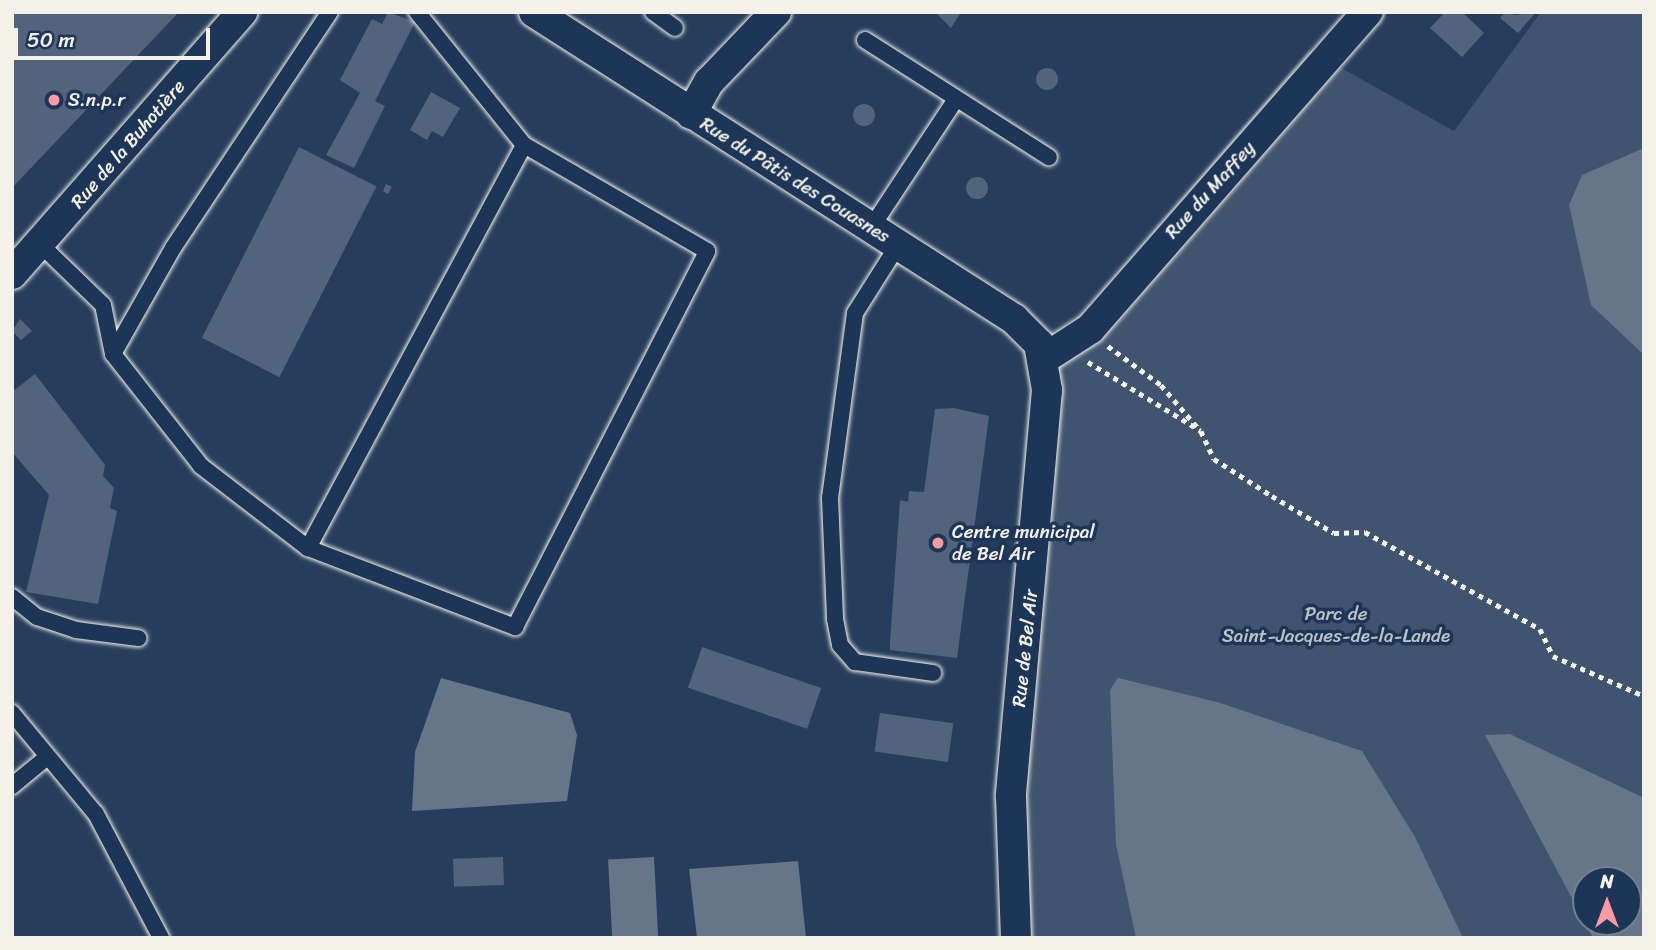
<!DOCTYPE html>
<meta charset="utf-8">
<style>
body{margin:0}
#map{position:relative;width:1656px;height:950px;overflow:hidden;background:#263d5d;font-family:Sriracha,sans-serif}
div>[style]{position:absolute}
.green>*{inset:0;background:#40546f}
.water>*{inset:0;background:#677588;transform-origin:0 0}
.building>*{inset:0;background:#52647b;transform-origin:0 0}
.round{border-radius:50%}
.path>*{height:4.5px;margin-top:-2.25px;transform-origin:0;background:repeating-linear-gradient(90deg,#f4f1e8 0 5px,transparent 0 10px)}
.roads{filter:drop-shadow(0 0 2px #f4f1e8) drop-shadow(0 0 2px #f4f1e8)}
.lane>*{height:16px;margin:-8px;padding:0 8px;transform-origin:8px;border-radius:8px;background:#1d3557}
.street>*{height:30px;margin:-15px;padding:0 15px;transform-origin:15px;border-radius:15px;background:#1d3557}
.dots>*{width:19px;height:19px;translate:-50% -50%;box-sizing:border-box;border:4px solid #1d3557;border-radius:50%}
span{translate:-50% -50%;white-space:nowrap;text-align:center;line-height:1.15;-webkit-text-stroke:7px #1d3557;paint-order:stroke}
.poi-label{font-size:19px;color:#f4f1e8}
.left{translate:0 -50%;text-align:left}
.street-label{font-size:19px;color:#f4f1e8}
.park-label{font-size:19px;color:#bec2c4}
.frame{position:absolute;inset:0;border:14px solid #f4f1e8;pointer-events:none}
.north{position:absolute;left:1572px;top:866px;width:70px;height:70px;box-sizing:border-box;background:#1d3557;border:2px solid #738091;border-radius:50%;rotate:0deg;font-size:19px;font-weight:700;line-height:28px;text-align:center;color:#f4f1e8}
.north::after{content:'';display:block;margin:auto;width:24px;height:32px;background:#ff9aa2;clip-path:polygon(50% 0,100% 100%,50% 72%,0 100%)}
.scale{position:absolute;left:14px;top:28px;width:196px;height:32px;box-sizing:border-box;border:4px solid #f4f1e8;border-top:0;padding-left:9px;font-size:21px;line-height:24px;white-space:nowrap;color:#f4f1e8;-webkit-text-stroke:5px #1d3557;paint-order:stroke}
</style>
<div id="map">
<div class="green">
<i style="clip-path:polygon(evenodd,1541px 12px,1644px 12px,1644px 938px,1016px 938px,1045px 358px,1309px 50px,1454px 131px,1541px 12px,1586px 880px,1628px 880px,1628px 922px,1586px 922px,1586px 880px)"></i>
</div>
<div class="water">
<i style="clip-path:polygon(1644px 148px,1644px 355px,1591px 305px,1569px 205px,1582px 175px)"></i>
<i style="clip-path:polygon(441px 678px,570px 713px,577px 735px,567px 801px,412px 811px,415px 752px)"></i>
<i style="clip-path:polygon(1118px 678px,1217px 702px,1362px 751px,1415px 837px,1463px 938px,1136px 938px,1116px 844px,1110px 690px)"></i>
<i style="clip-path:polygon(evenodd,1510px 734px,1644px 798px,1644px 938px,1593px 938px,1485px 735px,1510px 734px,1586px 880px,1628px 880px,1628px 922px,1586px 922px,1586px 880px)"></i>
<i style="left:654px;top:857px;width:80px;height:46px;rotate:87deg"></i>
<i style="clip-path:polygon(798px 861px,806px 938px,697px 938px,689px 869px)"></i>
</div>
<div class="building">
<i style="clip-path:polygon(12px 12px,179px 12px,12px 188px)"></i>
<i style="clip-path:polygon(388px 12px,415px 22px,375px 101px,385px 106px,354px 168px,326px 155px,360px 93px,340px 80px,372px 19px,382px 24px)"></i>
<i style="clip-path:polygon(935px 12px,961px 12px,951px 28px)"></i>
<i style="clip-path:polygon(1445px 12px,1462px 12px,1484px 33px,1462px 57px,1430px 28px)"></i>
<i style="clip-path:polygon(1505px 12px,1515px 15px,1536px 12px,1518px 33px,1500px 18px)"></i>
<i class="round" style="left:1036px;top:68px;width:22px;height:22px"></i>
<i style="clip-path:polygon(431px 92px,460px 108px,443px 137px,432px 131px,427px 140px,410px 130px)"></i>
<i class="round" style="left:853px;top:104px;width:22px;height:22px"></i>
<i style="left:299px;top:147px;width:87px;height:214px;rotate:27deg"></i>
<i class="round" style="left:966px;top:177px;width:22px;height:22px"></i>
<i style="clip-path:polygon(386px 184px,392px 187px,388px 194px,383px 191px)"></i>
<i style="clip-path:polygon(20px 319px,32px 331px,21px 340px,12px 331px)"></i>
<i style="clip-path:polygon(35px 374px,105px 465px,103px 476px,114px 488px,110px 508px,117px 511px,98px 604px,26px 592px,49px 495px,12px 452px,12px 392px)"></i>
<i style="clip-path:polygon(954px 408px,989px 416px,957px 658px,890px 650px,890px 642px,900px 500px,908px 502px,909px 491px,924px 492px,935px 409px)"></i>
<i style="left:702px;top:647px;width:126px;height:43px;rotate:19deg"></i>
<i style="left:880px;top:713px;width:74px;height:39px;rotate:8deg"></i>
<i style="left:503px;top:857px;width:28px;height:50px;rotate:88deg"></i>
</div>
<div class="path">
<i style="left:1108px;top:346px;width:66px;rotate:36.3deg"></i>
<i style="left:1161px;top:385px;width:58px;rotate:49.2deg"></i>
<i style="left:1088px;top:362px;width:132px;rotate:31.4deg"></i>
<i style="left:1201px;top:431px;width:31px;rotate:65deg"></i>
<i style="left:1214px;top:459px;width:69px;rotate:32.5deg"></i>
<i style="left:1272px;top:496px;width:72px;rotate:30.8deg"></i>
<i style="left:1334px;top:533px;width:31px;rotate:-2deg"></i>
<i style="left:1365px;top:532px;width:200px;rotate:29deg"></i>
<i style="left:1540px;top:629px;width:30px;rotate:64deg"></i>
<i style="left:1553px;top:656px;width:99px;rotate:23.7deg"></i>
</div>
<div class="roads">
<div class="lane">
<i style="left:653px;top:12px;width:27px;rotate:36deg"></i>
<i style="left:865px;top:40px;width:218px;rotate:32.5deg"></i>
<i style="left:871px;top:228px;width:154px;rotate:-56.6deg"></i>
<i style="left:41px;top:245px;width:86px;rotate:44.1deg"></i>
<i style="left:103px;top:305px;width:50px;rotate:78.5deg"></i>
<i style="left:113px;top:354px;width:142px;rotate:51.8deg"></i>
<i style="left:201px;top:466px;width:135px;rotate:37.5deg"></i>
<i style="left:308px;top:548px;width:222px;rotate:20.9deg"></i>
<i style="left:515px;top:627px;width:422px;rotate:-62.9deg"></i>
<i style="left:707px;top:251px;width:211px;rotate:-149.9deg"></i>
<i style="left:524px;top:145px;width:171px;rotate:-128.8deg"></i>
<i style="left:898px;top:245px;width:80px;rotate:122.3deg"></i>
<i style="left:855px;top:313px;width:187px;rotate:97.7deg"></i>
<i style="left:830px;top:498px;width:121px;rotate:87.6deg"></i>
<i style="left:835px;top:619px;width:26px;rotate:79deg"></i>
<i style="left:840px;top:645px;width:23px;rotate:49deg"></i>
<i style="left:855px;top:662px;width:79px;rotate:8deg"></i>
<i style="left:113px;top:354px;width:122px;rotate:-60.5deg"></i>
<i style="left:173px;top:248px;width:283px;rotate:-56.4deg"></i>
<i style="left:308px;top:548px;width:457px;rotate:-61.8deg"></i>
<i style="left:12px;top:597px;width:32px;rotate:39deg"></i>
<i style="left:37px;top:617px;width:41px;rotate:18.4deg"></i>
<i style="left:76px;top:630px;width:63px;rotate:7.4deg"></i>
<i style="left:12px;top:713px;width:131px;rotate:50.3deg"></i>
<i style="left:96px;top:814px;width:140px;rotate:62.3deg"></i>
<i style="left:12px;top:786px;width:45px;rotate:-39.6deg"></i>
</div>
<div class="street">
<i style="left:534px;top:12px;width:570px;rotate:32.6deg"></i>
<i style="left:1014px;top:319px;width:35px;rotate:45deg"></i>
<i style="left:1039px;top:344px;width:47px;rotate:80.1deg"></i>
<i style="left:1047px;top:390px;width:408px;rotate:95.1deg"></i>
<i style="left:1011px;top:796px;width:142px;rotate:88deg"></i>
<i style="left:691px;top:114px;width:37px;rotate:-61deg"></i>
<i style="left:709px;top:82px;width:97px;rotate:-46.3deg"></i>
<i style="left:12px;top:274px;width:349px;rotate:-48.7deg"></i>
<i style="left:1045px;top:358px;width:54px;rotate:-32.8deg"></i>
<i style="left:1090px;top:329px;width:422px;rotate:-48.8deg"></i>
</div>
</div>
<div class="dots">
<i style="left:54px;top:100px;background:#ff9aa2"></i>
<i style="left:938px;top:543px;background:#ff9aa2"></i>
</div>
<div class="poi-label">
<span class="left" style="left:68px;top:100px">S.n.p.r</span>
<span class="left" style="left:952px;top:543px">Centre municipal<br>de Bel Air</span>
</div>
<div class="street-label">
<span style="left:128px;top:144px;rotate:-49deg">Rue de la Buhotière</span>
<span style="left:795px;top:180px;rotate:32deg">Rue du Pâtis des Couasnes</span>
<span style="left:1210px;top:190px;rotate:-48deg">Rue du Maffey</span>
<span style="left:1025px;top:648px;rotate:-84deg">Rue de Bel Air</span>
</div>
<div class="park-label">
<span style="left:1336px;top:625px">Parc de<br>Saint-Jacques-de-la-Lande</span>
</div>
<div class="frame"></div>
<div class="north">N</div>
<div class="scale">50 m</div>
</div>
